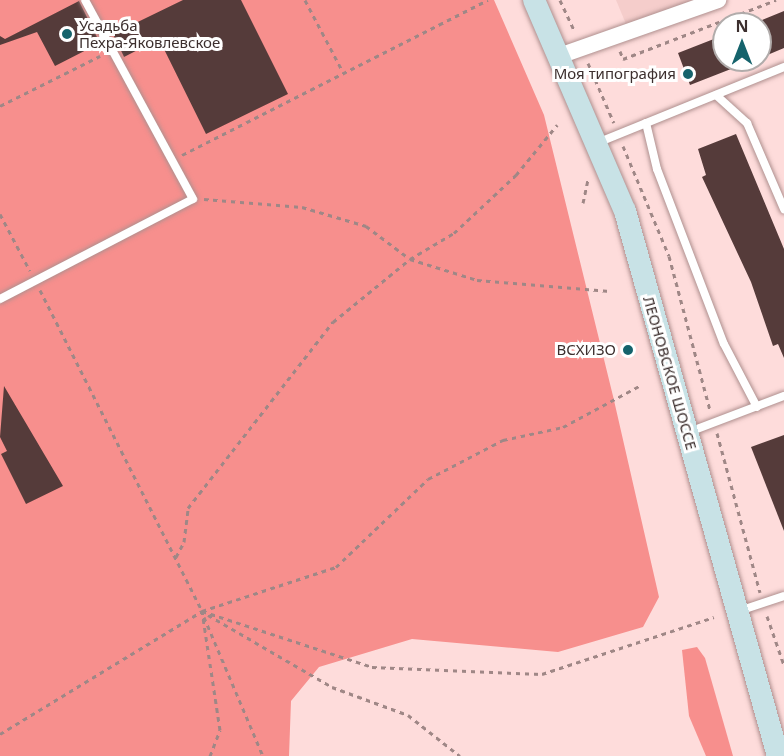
<!DOCTYPE html>
<meta charset="utf-8">
<style>
body{margin:0}
#map{position:relative;width:784px;height:756px;overflow:hidden;background:#fedcdb;font-family:"Noto Sans",sans-serif}
div>[style]{position:absolute}
.built>*{inset:0;background:#f5cdcb}
.forest>*{inset:0;background:#f78f8d}
.building>*{inset:0;background:#553b3a}
.path>*{height:3px;margin-top:-1.5px;transform-origin:0;background:repeating-linear-gradient(90deg,#9f8786 0 4.5px,transparent 0 9px)}
.roads{filter:drop-shadow(0 0 2px #af908f) drop-shadow(0 0 2px #af908f)}
.lane>*{height:8px;margin:-4px;padding:0 4px;transform-origin:4px;border-radius:4px;background:#fff}
.street>*{height:16px;margin:-8px;padding:0 8px;transform-origin:8px;border-radius:8px;background:#fff}
.secondary>*{height:22px;margin:-11px;padding:0 11px;transform-origin:11px;border-radius:11px;background:#c8e2e6}
.dots>*{width:16px;height:16px;translate:-50% -50%;box-sizing:border-box;border:3px solid #fff;border-radius:50%}
span{translate:-50% -50%;white-space:nowrap;text-align:center;line-height:1.15;-webkit-text-stroke:6px #fff;paint-order:stroke}
.poi-label{font-size:15px;color:#3c2f2e}
.left{translate:0 -50%;text-align:left}
.right{translate:-100% -50%;text-align:right}
.street-label{font-size:15px;color:#3c2f2e}
.north{position:absolute;left:712px;top:12px;width:60px;height:60px;box-sizing:border-box;background:#fff;border:2px solid #b1acab;border-radius:50%;rotate:0deg;font-size:16px;font-weight:700;line-height:24px;text-align:center;color:#3c2f2e}
.north::after{content:'';display:block;margin:auto;width:21px;height:27px;background:#15636c;clip-path:polygon(50% 0,100% 100%,50% 72%,0 100%)}
</style>
<div id="map">
<div class="built">
<i style="clip-path:polygon(616px 0,693px 0,626px 24px)"></i>
</div>
<div class="forest">
<i style="clip-path:polygon(0 0,494px 0,544px 115px,613px 396px,659px 597px,643px 627px,558px 652px,412px 639px,319px 667px,291px 701px,289px 756px,0 756px)"></i>
<i style="clip-path:polygon(697px 647px,705px 658px,733px 756px,706px 756px,689px 716px,682px 650px)"></i>
</div>
<div class="building">
<i style="clip-path:polygon(183px 0,241px 0,288px 94px,206px 134px,159px 39px,124px 57px,113px 34px)"></i>
<i style="clip-path:polygon(79px 1px,100px 43px,55px 66px,37px 32px,0 45px,0 36px,5px 39px)"></i>
<i style="clip-path:polygon(784px 11px,784px 48px,760px 58px,760px 24px,752px 24px)"></i>
<i style="clip-path:polygon(724px 35px,724px 60px,754px 60px,690px 85px,678px 53px)"></i>
<i style="clip-path:polygon(736px 134px,784px 249px,784px 358px,778px 344px,773px 346px,751px 282px,702px 177px,706px 175px,698px 149px)"></i>
<i style="clip-path:polygon(4px 386px,63px 486px,26px 504px,1px 454px,7px 451px,0 437px)"></i>
<i style="clip-path:polygon(784px 435px,784px 531px,751px 447px)"></i>
</div>
<div class="path">
<i style="left:305px;top:0;width:81px;rotate:62.2deg"></i>
<i style="left:560px;top:0;width:35px;rotate:65deg"></i>
<i style="left:620px;top:51px;width:9px;rotate:69deg"></i>
<i style="left:623px;top:59px;width:164px;rotate:-21.1deg"></i>
<i style="left:588px;top:63px;width:65px;rotate:66.6deg"></i>
<i style="left:0;top:106px;width:112px;rotate:-26.6deg"></i>
<i style="left:623px;top:146px;width:119px;rotate:67.3deg"></i>
<i style="left:669px;top:256px;width:159px;rotate:75.1deg"></i>
<i style="left:182px;top:155px;width:343px;rotate:-26.9deg"></i>
<i style="left:204px;top:199px;width:98px;rotate:4.7deg"></i>
<i style="left:302px;top:207px;width:67px;rotate:16.5deg"></i>
<i style="left:366px;top:226px;width:55px;rotate:36.9deg"></i>
<i style="left:410px;top:259px;width:70px;rotate:17.4deg"></i>
<i style="left:477px;top:280px;width:133px;rotate:4.7deg"></i>
<i style="left:583px;top:203px;width:25px;rotate:-78deg"></i>
<i style="left:0;top:214px;width:64px;rotate:62.2deg"></i>
<i style="left:40px;top:290px;width:360px;rotate:63.2deg"></i>
<i style="left:717px;top:433px;width:165px;rotate:74.9deg"></i>
<i style="left:176px;top:557px;width:17px;rotate:-62deg"></i>
<i style="left:184px;top:542px;width:34px;rotate:-83deg"></i>
<i style="left:188px;top:508px;width:236px;rotate:-52.1deg"></i>
<i style="left:333px;top:322px;width:99px;rotate:-39.3deg"></i>
<i style="left:410px;top:259px;width:51px;rotate:-30.6deg"></i>
<i style="left:454px;top:233px;width:85px;rotate:-43.1deg"></i>
<i style="left:516px;top:175px;width:65px;rotate:-50.6deg"></i>
<i style="left:208px;top:615px;width:143px;rotate:30.1deg"></i>
<i style="left:332px;top:687px;width:81px;rotate:20.2deg"></i>
<i style="left:408px;top:715px;width:66px;rotate:38.3deg"></i>
<i style="left:767px;top:616px;width:52px;rotate:70.9deg"></i>
<i style="left:204px;top:617px;width:151px;rotate:67deg"></i>
<i style="left:0;top:734px;width:237px;rotate:-31.3deg"></i>
<i style="left:202px;top:611px;width:179px;rotate:18.2deg"></i>
<i style="left:372px;top:667px;width:170px;rotate:2.4deg"></i>
<i style="left:542px;top:674px;width:181px;rotate:-18.3deg"></i>
<i style="left:210px;top:756px;width:28px;rotate:-69deg"></i>
<i style="left:220px;top:730px;width:120px;rotate:-98.6deg"></i>
<i style="left:202px;top:611px;width:141px;rotate:-18.2deg"></i>
<i style="left:336px;top:567px;width:127px;rotate:-43.7deg"></i>
<i style="left:428px;top:479px;width:85px;rotate:-27.5deg"></i>
<i style="left:503px;top:440px;width:61px;rotate:-12.2deg"></i>
<i style="left:563px;top:427px;width:86px;rotate:-28.3deg"></i>
</div>
<div class="roads">
<div class="lane">
<i style="left:716px;top:95px;width:42px;rotate:42.1deg"></i>
<i style="left:747px;top:123px;width:94px;rotate:66.7deg"></i>
<i style="left:646px;top:123px;width:47px;rotate:76.6deg"></i>
<i style="left:657px;top:169px;width:187px;rotate:69.1deg"></i>
<i style="left:724px;top:344px;width:71px;rotate:62.4deg"></i>
<i style="left:597px;top:143px;width:202px;rotate:-22.1deg"></i>
<i style="left:0;top:299px;width:217px;rotate:-27.4deg"></i>
<i style="left:193px;top:199px;width:226px;rotate:-118.5deg"></i>
<i style="left:689px;top:432px;width:102px;rotate:-20.8deg"></i>
<i style="left:739px;top:611px;width:47px;rotate:-18.4deg"></i>
</div>
<div class="street">
<i style="left:559px;top:56px;width:169px;rotate:-19.4deg"></i>
</div>
<div class="secondary">
<i style="left:534px;top:0;width:230px;rotate:66.7deg"></i>
<i style="left:625px;top:211px;width:566px;rotate:74.32deg"></i>
</div>
</div>
<div class="dots">
<i style="left:67px;top:34px;background:#15636c"></i>
<i style="left:688px;top:74px;background:#15636c"></i>
<i style="left:628px;top:350px;background:#15636c"></i>
</div>
<div class="poi-label">
<span class="left" style="left:79px;top:34px">Усадьба<br>Пехра-Яковлевское</span>
<span class="right" style="left:676px;top:74px">Моя типография</span>
<span class="right" style="left:616px;top:350px">ВСХИЗО</span>
</div>
<div class="street-label">
<span style="left:670px;top:373px;rotate:74deg">ЛЕОНОВСКОЕ ШОССЕ</span>
</div>
<div class="north">N</div>
</div>
